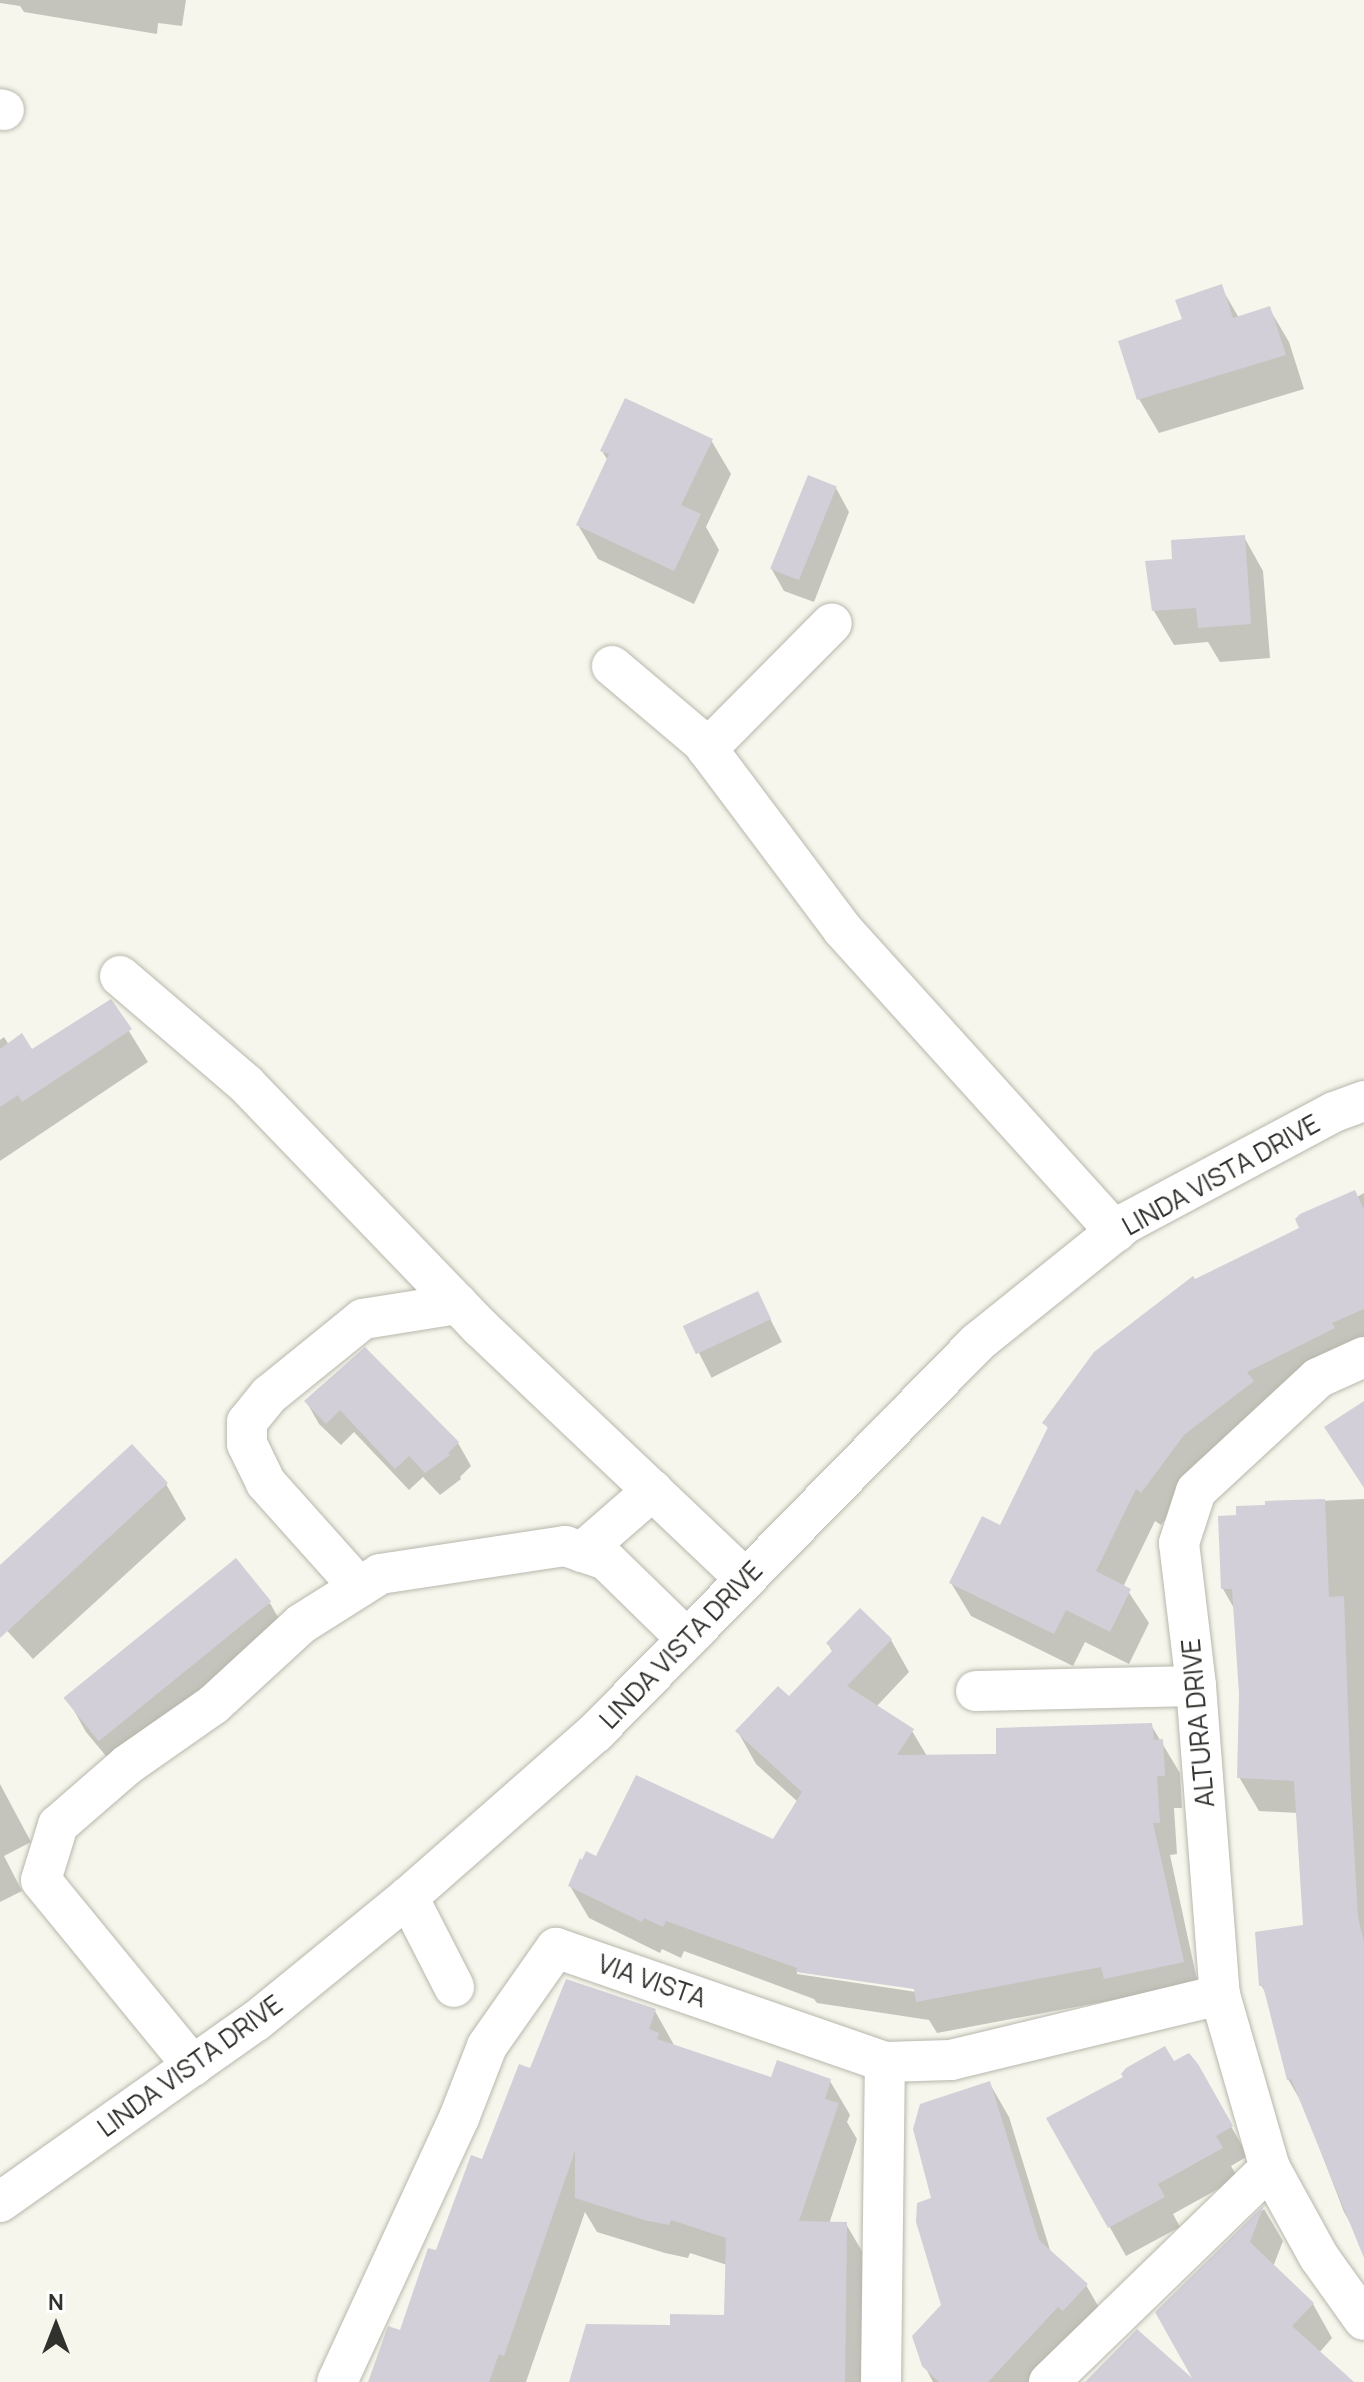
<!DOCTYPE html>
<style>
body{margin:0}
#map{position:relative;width:1364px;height:2382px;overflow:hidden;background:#f6f6ec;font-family:Manrope,sans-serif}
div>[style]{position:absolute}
.shadow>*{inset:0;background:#0003;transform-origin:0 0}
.building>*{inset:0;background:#d3cfd8;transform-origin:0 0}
.roads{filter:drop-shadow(0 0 2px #b7b7ad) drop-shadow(0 0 2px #b7b7ad)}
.minor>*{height:40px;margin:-20px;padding:0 20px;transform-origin:20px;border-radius:20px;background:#fff}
span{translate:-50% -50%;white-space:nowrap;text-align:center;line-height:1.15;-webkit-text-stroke:6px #fff;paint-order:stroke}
.street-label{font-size:26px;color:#31312d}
.north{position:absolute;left:16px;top:2286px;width:80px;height:80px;-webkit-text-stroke:6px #fff;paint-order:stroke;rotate:0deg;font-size:22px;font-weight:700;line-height:32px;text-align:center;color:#31312d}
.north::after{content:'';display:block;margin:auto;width:28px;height:36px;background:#31312d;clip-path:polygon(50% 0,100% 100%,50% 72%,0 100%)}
</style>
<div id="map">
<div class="shadow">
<i style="clip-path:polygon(0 0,186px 0,182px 26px,158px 23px,157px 34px,24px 12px,20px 6px,0 3px)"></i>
<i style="clip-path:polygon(1221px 287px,1239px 318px,1269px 308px,1289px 342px,1304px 389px,1159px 433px,1139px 399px,1120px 342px,1184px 321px)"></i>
<i style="clip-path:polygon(711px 440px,731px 474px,706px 527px,719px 550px,694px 604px,598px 559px,578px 525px,608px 461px,602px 451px)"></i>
<i style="clip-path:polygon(836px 488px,849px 512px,814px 602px,784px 591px,771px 568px)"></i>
<i style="clip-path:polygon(1244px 537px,1263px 571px,1270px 658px,1220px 662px,1208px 642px,1174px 645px,1154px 611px,1175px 561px)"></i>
<i style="clip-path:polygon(111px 1002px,148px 1062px,0 1161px,0 1040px,4px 1037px,9px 1045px,32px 1052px)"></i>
<i style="clip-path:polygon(1364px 1193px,1364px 1349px,1203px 1468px,1161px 1525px,1155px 1521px,1124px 1585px,1149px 1623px,1129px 1664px,1085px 1642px,1073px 1666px,971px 1616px,951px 1583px,1001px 1527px,1049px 1430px,1045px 1423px,1194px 1281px,1301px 1229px)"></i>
<i style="left:757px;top:1293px;width:55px;height:79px;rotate:63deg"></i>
<i style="clip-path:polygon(365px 1350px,458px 1443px,471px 1466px,460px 1477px,461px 1479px,440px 1495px,423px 1477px,409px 1490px,354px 1432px,341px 1445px,319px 1424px,306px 1401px)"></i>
<i style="clip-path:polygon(166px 1484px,186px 1519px,33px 1659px,0 1623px,0 1568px)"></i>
<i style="clip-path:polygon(1364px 1499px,1364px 2247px,1344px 2212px,1303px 2105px,1288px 2079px,1267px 1995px,1261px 1985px,1305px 1927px,1298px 1813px,1259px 1811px,1239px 1777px,1241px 1694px,1235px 1610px,1223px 1589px,1239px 1517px,1267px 1507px,1267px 1503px)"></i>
<i style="clip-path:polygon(270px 1603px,289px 1637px,121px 1774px,86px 1732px,67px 1698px)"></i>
<i style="clip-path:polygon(evenodd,891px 1640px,909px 1672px,876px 1707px,912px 1731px,927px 1756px,998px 1756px,1151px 1725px,1180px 1773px,1182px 1808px,1174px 1808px,1177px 1854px,1170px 1855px,1200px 1994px,1124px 2010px,1118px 1999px,937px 2033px,929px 2020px,817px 2003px,814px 1999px,684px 1951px,681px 1958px,662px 1949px,660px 1953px,589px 1918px,570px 1886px,597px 1858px,773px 1841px,798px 1802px,756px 1764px,738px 1732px,790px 1699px,833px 1653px,828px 1644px,891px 1640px,797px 1970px,924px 1989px,923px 1993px,797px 1974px,797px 1970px)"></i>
<i style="clip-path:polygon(0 1784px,31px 1842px,4px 1856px,22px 1891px,0 1902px)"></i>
<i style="clip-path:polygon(655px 2011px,674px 2045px,772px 2079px,830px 2081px,850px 2115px,847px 2122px,857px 2139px,829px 2224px,846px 2224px,866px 2258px,864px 2382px,575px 2382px,672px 2327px,725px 2317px,727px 2265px,690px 2253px,688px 2258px,665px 2253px,597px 2232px,585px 2212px,526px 2382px,370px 2382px,401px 2332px,437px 2253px,531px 2071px)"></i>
<i style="clip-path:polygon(1173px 2064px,1196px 2065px,1248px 2156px,1231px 2166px,1238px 2178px,1173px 2214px,1180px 2227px,1126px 2256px,1049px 2119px,1126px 2078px)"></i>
<i style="clip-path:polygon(990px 2084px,1009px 2117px,1051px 2253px,1086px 2285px,1105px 2318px,1035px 2382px,933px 2382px,924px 2365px,944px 2305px,933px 2199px)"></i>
<i style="clip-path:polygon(1264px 2209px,1283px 2241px,1273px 2267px,1313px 2304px,1332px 2338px,1319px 2353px,1349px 2382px,1196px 2382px,1157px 2312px)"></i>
</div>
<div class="building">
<i style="clip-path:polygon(1222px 284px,1233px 318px,1270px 306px,1286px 355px,1137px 400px,1118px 341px,1182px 319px,1175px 300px)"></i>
<i style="clip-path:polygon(625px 398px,713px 439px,681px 505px,701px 514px,674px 571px,576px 525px,609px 454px,600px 451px)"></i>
<i style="left:808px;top:475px;width:31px;height:101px;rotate:22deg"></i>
<i style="clip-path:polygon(1245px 535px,1251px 624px,1198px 628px,1196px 608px,1152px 611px,1145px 561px,1172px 559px,1171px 540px)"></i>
<i style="clip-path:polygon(111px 999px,132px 1029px,22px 1102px,18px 1095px,0 1107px,0 1049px,22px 1033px,32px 1049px)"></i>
<i style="clip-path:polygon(1355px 1190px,1364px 1210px,1364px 1309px,1332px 1323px,1335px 1328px,1247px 1372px,1254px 1381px,1184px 1435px,1141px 1493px,1136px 1489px,1096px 1571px,1131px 1589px,1110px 1632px,1066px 1610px,1054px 1634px,949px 1583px,982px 1516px,1000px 1525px,1048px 1427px,1042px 1423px,1094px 1352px,1193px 1276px,1195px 1279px,1299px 1228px,1295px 1219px,1300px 1214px)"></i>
<i style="left:758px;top:1291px;width:31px;height:83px;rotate:65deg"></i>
<i style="clip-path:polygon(365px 1347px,459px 1442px,448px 1453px,450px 1455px,425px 1473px,409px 1456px,395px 1469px,340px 1410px,326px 1424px,304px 1401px)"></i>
<i style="clip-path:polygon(1364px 1401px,1364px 1488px,1324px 1427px)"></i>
<i style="clip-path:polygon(132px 1444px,168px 1483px,0 1638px,0 1565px)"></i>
<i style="clip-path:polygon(1325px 1499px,1329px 1597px,1344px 1596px,1351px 1795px,1358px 1917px,1364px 1942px,1364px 2258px,1291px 2079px,1287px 2080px,1263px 1986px,1259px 1986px,1255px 1932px,1303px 1925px,1294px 1781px,1237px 1778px,1239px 1694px,1232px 1589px,1221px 1589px,1218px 1516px,1236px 1515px,1236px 1506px,1265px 1505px,1265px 1501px)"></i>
<i style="left:236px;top:1558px;width:56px;height:222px;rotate:51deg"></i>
<i style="clip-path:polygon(860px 1608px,892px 1639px,847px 1686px,914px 1729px,897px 1755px,996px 1754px,996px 1728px,1152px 1723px,1154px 1740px,1163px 1739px,1165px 1776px,1157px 1776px,1160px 1823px,1153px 1823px,1184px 1962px,1104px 1979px,1101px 1967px,916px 2002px,914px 1989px,796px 1972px,797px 1968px,666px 1921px,663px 1927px,644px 1918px,642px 1922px,568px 1886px,580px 1858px,582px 1860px,586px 1851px,596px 1856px,636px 1775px,773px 1839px,802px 1792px,735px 1731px,778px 1686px,789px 1696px,833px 1650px,826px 1643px)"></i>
<i style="clip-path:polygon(566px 1979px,656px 2009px,649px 2029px,659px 2033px,657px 2039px,771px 2077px,777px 2060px,831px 2079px,825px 2099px,839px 2103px,799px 2221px,847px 2222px,845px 2382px,569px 2382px,586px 2324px,670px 2325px,670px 2314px,724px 2315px,726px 2238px,671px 2220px,669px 2225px,644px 2220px,575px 2198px,575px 2151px,504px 2356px,499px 2354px,489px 2382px,368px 2382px,388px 2326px,400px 2330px,428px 2248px,436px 2250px,471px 2155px,482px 2159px,519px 2064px,530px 2068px)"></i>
<i style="clip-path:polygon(1165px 2046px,1174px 2061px,1189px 2053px,1198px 2064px,1233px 2126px,1216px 2136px,1223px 2148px,1158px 2184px,1165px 2197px,1108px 2228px,1046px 2118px,1123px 2077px,1121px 2074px,1126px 2068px)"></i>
<i style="clip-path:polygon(990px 2081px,1039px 2240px,1088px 2284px,1063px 2311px,1058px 2307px,988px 2382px,939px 2382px,922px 2366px,912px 2336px,941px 2305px,916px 2222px,917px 2203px,931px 2198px,913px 2129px,920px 2104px)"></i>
<i style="clip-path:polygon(1264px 2205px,1250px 2242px,1314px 2303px,1292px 2326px,1354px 2382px,1085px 2382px,1137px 2329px,1192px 2378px,1155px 2312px)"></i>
</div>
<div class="roads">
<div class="minor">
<i style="left:0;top:109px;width:4px;rotate:14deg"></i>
<i style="left:612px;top:666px;width:118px;rotate:40.2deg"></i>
<i style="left:702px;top:742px;width:235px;rotate:53.1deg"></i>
<i style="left:843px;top:930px;width:407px;rotate:47.9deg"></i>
<i style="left:707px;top:749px;width:177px;rotate:-45.2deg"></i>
<i style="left:120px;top:976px;width:166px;rotate:40.6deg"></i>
<i style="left:246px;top:1084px;width:337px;rotate:46.1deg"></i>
<i style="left:480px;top:1327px;width:366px;rotate:43.5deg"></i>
<i style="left:1364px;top:1357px;width:51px;rotate:155.5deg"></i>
<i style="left:1318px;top:1378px;width:166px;rotate:137.2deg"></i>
<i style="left:1196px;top:1491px;width:55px;rotate:108.1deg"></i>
<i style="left:1179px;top:1543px;width:144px;rotate:83.2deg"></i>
<i style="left:1196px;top:1686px;width:310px;rotate:85.6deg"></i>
<i style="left:1220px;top:1995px;width:180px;rotate:73.9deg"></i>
<i style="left:1270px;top:2168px;width:102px;rotate:61.2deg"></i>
<i style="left:1319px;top:2257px;width:77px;rotate:54.5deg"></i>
<i style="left:582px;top:1552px;width:94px;rotate:-41.1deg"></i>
<i style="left:359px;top:1587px;width:140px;rotate:-131.8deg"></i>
<i style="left:266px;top:1483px;width:43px;rotate:-116deg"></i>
<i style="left:247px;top:1444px;width:22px;rotate:-90deg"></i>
<i style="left:247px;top:1422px;width:35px;rotate:-51deg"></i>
<i style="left:269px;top:1395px;width:121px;rotate:-39deg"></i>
<i style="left:363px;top:1319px;width:96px;rotate:-9deg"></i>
<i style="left:976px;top:1691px;width:220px;rotate:-1.3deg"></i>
<i style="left:408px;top:1897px;width:101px;rotate:62.9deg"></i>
<i style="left:193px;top:2066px;width:240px;rotate:-129.3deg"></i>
<i style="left:41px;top:1880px;width:58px;rotate:-72.8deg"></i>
<i style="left:58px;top:1825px;width:91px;rotate:-41deg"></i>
<i style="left:127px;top:1765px;width:105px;rotate:-34.9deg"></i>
<i style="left:213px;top:1705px;width:120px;rotate:-42.6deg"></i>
<i style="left:301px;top:1624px;width:93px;rotate:-32.3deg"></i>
<i style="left:380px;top:1574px;width:187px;rotate:-8.6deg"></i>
<i style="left:565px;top:1546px;width:43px;rotate:18.9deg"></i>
<i style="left:606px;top:1560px;width:113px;rotate:44.3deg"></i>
<i style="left:0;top:2202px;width:314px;rotate:-35.3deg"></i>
<i style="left:256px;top:2021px;width:196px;rotate:-39.2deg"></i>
<i style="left:408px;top:1897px;width:249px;rotate:-41.3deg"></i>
<i style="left:595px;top:1733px;width:547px;rotate:-45.59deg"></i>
<i style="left:978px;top:1342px;width:190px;rotate:-38.8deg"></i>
<i style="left:1126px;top:1223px;width:236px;rotate:-28.1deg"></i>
<i style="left:1334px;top:1112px;width:32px;rotate:-20deg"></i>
<i style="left:337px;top:2382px;width:291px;rotate:-65.2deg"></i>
<i style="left:459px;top:2118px;width:77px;rotate:-68.7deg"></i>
<i style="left:487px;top:2046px;width:120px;rotate:-54.9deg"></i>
<i style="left:556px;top:1948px;width:348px;rotate:19.1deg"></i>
<i style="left:885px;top:2062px;width:66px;rotate:-1.7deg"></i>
<i style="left:951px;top:2060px;width:277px;rotate:-13.6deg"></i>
<i style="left:881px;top:2382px;width:320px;rotate:-89.3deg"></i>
<i style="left:1049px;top:2382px;width:308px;rotate:-44.1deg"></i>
</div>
</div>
<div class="street-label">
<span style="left:1221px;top:1175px;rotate:-29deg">LINDA VISTA DRIVE</span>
<span style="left:681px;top:1645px;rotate:-46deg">LINDA VISTA DRIVE</span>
<span style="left:1198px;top:1723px;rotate:-95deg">ALTURA DRIVE</span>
<span style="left:652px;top:1981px;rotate:19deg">VIA VISTA</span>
<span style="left:190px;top:2066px;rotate:-36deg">LINDA VISTA DRIVE</span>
</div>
<div class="north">N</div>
</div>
